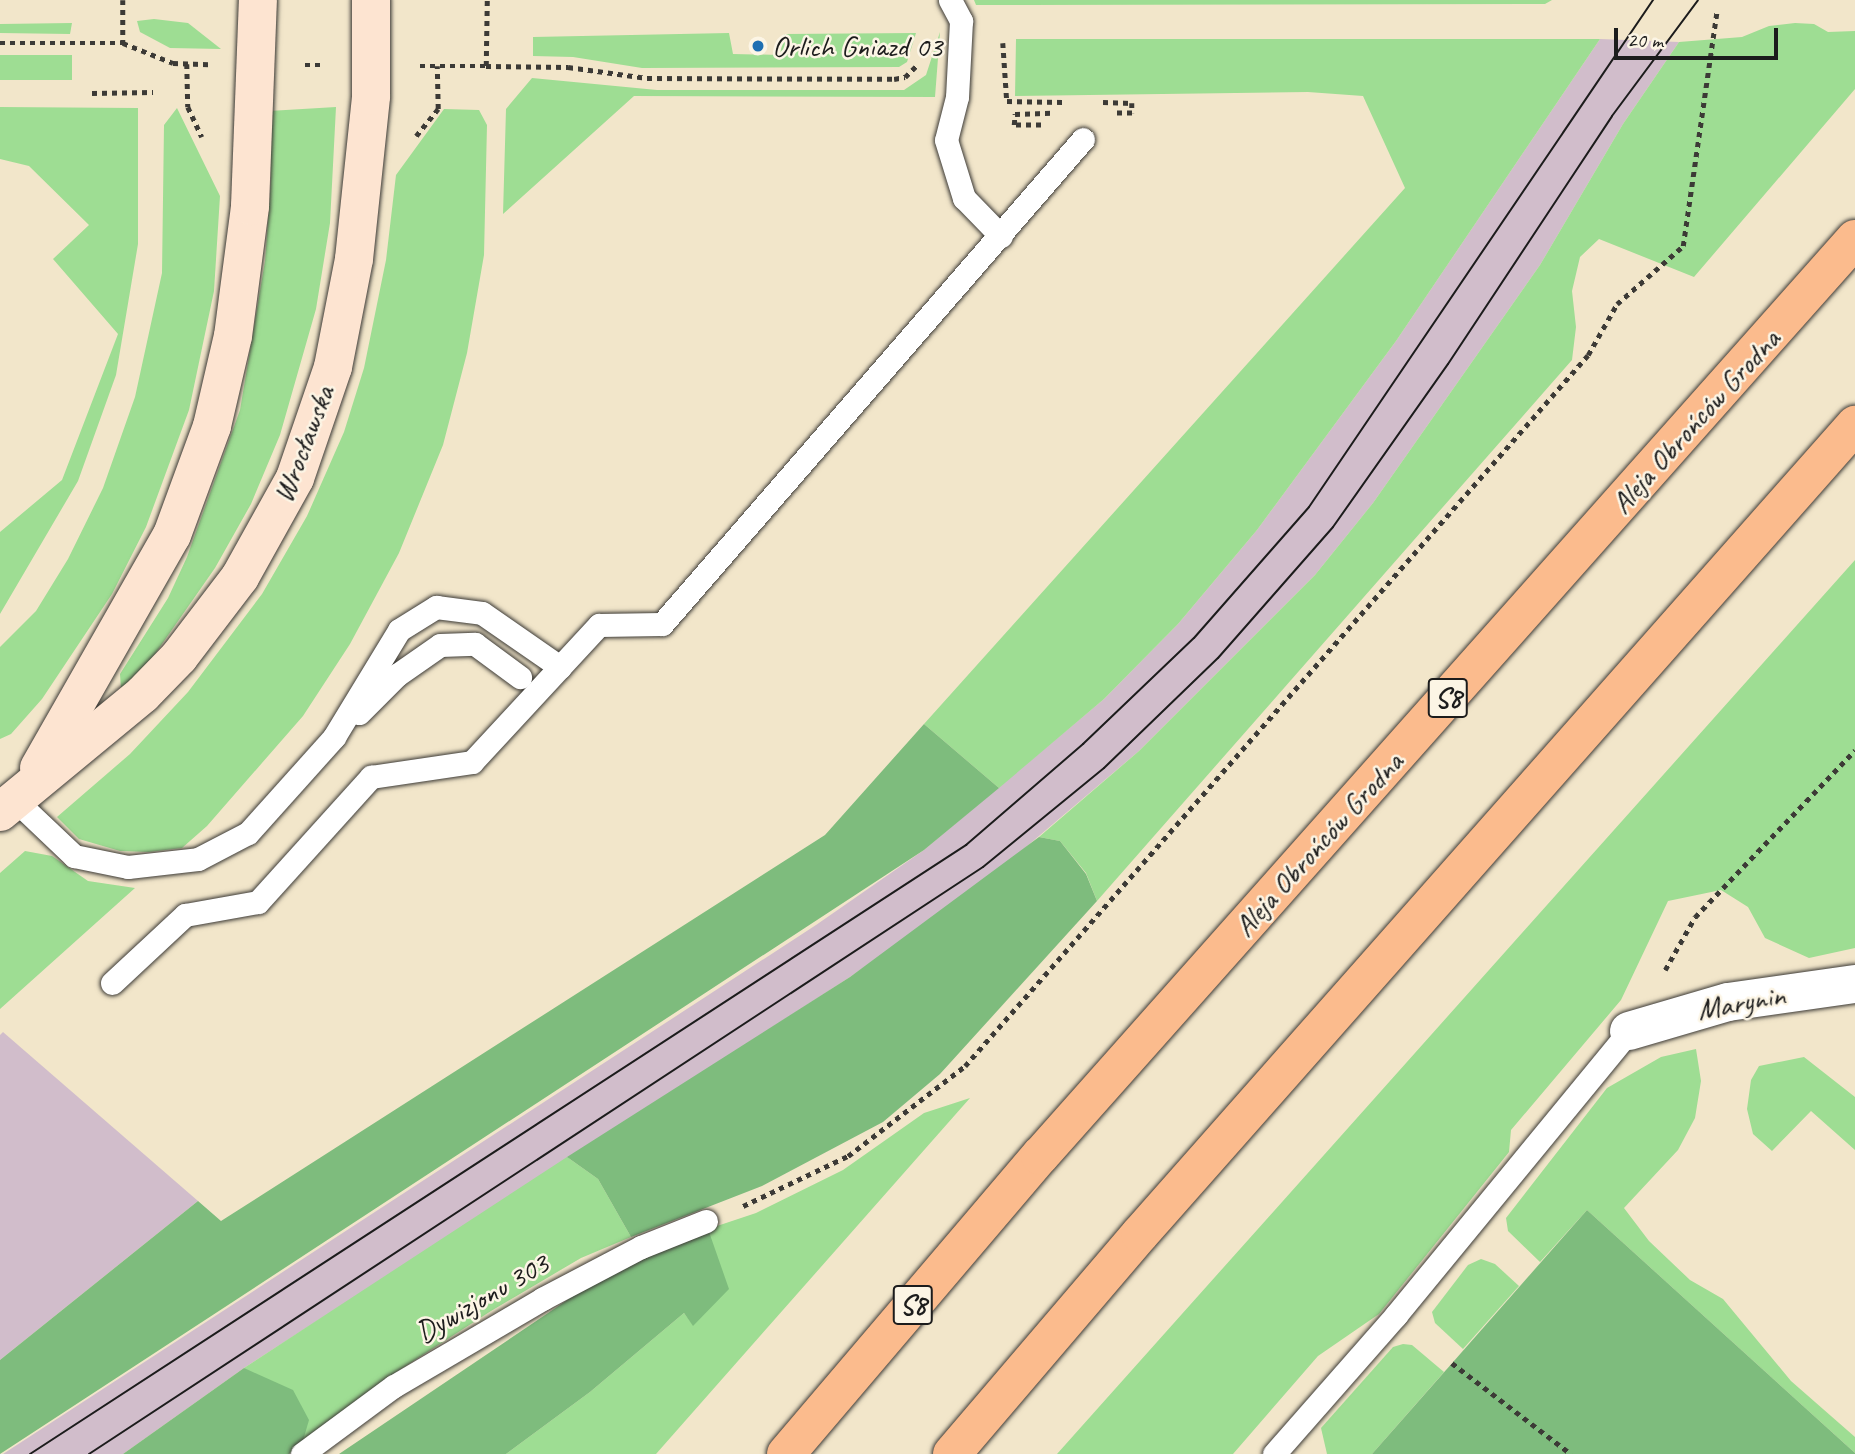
<!DOCTYPE html>
<meta charset="utf-8">
<style>
body{margin:0}
#map{position:relative;width:1855px;height:1454px;overflow:hidden;background:#f2e6ca;font-family:Caveat,sans-serif}
div>[style]{position:absolute}
.industrial>*{inset:0;background:#d1bdcb}
.green>*{inset:0;background:#9edd93;transform-origin:0 0}
.forest>*{inset:0;background:#7ebc7d}
.path>*{height:4.5px;margin-top:-2.25px;transform-origin:0;background:repeating-linear-gradient(90deg,#3c3a36 0 5px,transparent 0 10px)}
.roads{filter:drop-shadow(0 0 2px #3c3a36) drop-shadow(0 0 2px #3c3a36)}
.lane>*{height:23px;margin:-11.5px;padding:0 11.5px;transform-origin:11.5px;border-radius:11.5px;background:#fff}
.street>*{height:38px;margin:-19px;padding:0 19px;transform-origin:19px;border-radius:19px;background:#fff}
.secondary>*{height:38px;margin:-19px;padding:0 19px;transform-origin:19px;border-radius:19px;background:#fde4d1}
.highway>*{height:38px;margin:-19px;padding:0 19px;transform-origin:19px;border-radius:19px;background:#fbbb8d}
.tram>*{height:2px;margin:-1px;padding:0 1px;transform-origin:1px;border-radius:1px;background:#1c1c1c}
.dots>*{width:19px;height:19px;translate:-50% -50%;box-sizing:border-box;border:4px solid #fcf5e5;border-radius:50%}
span{translate:-50% -50%;white-space:nowrap;text-align:center;line-height:1.15;-webkit-text-stroke:5px #fcf5e5;paint-order:stroke}
.shield-label span{padding:2px 5px;background:#fcf5e5;border:2px solid;border-radius:5px;-webkit-text-stroke-width:0}
.shield-label{font-size:28px;color:#1c1c1c;font-weight:700}
.poi-label{font-size:30px;color:#1c1c1c}
.left{translate:0 -50%;text-align:left}
.street-label{font-size:30px;color:#1c1c1c}
.scale{position:absolute;left:1614px;top:28px;width:164px;height:32px;box-sizing:border-box;border:4px solid #1c1c1c;border-top:0;padding-left:9px;font-size:21px;line-height:24px;white-space:nowrap;color:#1c1c1c;-webkit-text-stroke:5px #fcf5e5;paint-order:stroke}
</style>
<div id="map">
<div class="industrial">
<i style="clip-path:polygon(1600px 39px,1679px 42px,1623px 124px,1540px 265px,1373px 503px,1315px 575px,1139px 751px,987px 880px,850px 977px,244px 1368px,123px 1454px,3px 1454px,816px 925px,924px 850px,1104px 699px,1178px 624px,1257px 530px,1396px 341px)"></i>
<i style="clip-path:polygon(3px 1032px,198px 1201px,0 1360px,0 1035px)"></i>
</div>
<div class="green">
<i style="clip-path:polygon(974px 0,1552px 0,1545px 4px,1023px 5px,976px 5px)"></i>
<i style="clip-path:polygon(154px 19px,188px 23px,221px 49px,170px 48px,140px 32px,137px 21px)"></i>
<i style="clip-path:polygon(72px 23px,70px 34px,0 33px,0 24px)"></i>
<i style="clip-path:polygon(1795px 23px,1814px 24px,1828px 32px,1855px 31px,1855px 89px,1694px 277px,1599px 239px,1580px 257px,1572px 291px,1576px 327px,1572px 360px,1097px 901px,1086px 873px,1060px 841px,1039px 837px,1139px 751px,1315px 575px,1373px 503px,1540px 265px,1623px 124px,1679px 42px,1742px 37px,1769px 26px)"></i>
<i style="clip-path:polygon(940px 32px,935px 97px,634px 96px,503px 214px,506px 109px,532px 78px,657px 90px,904px 90px,926px 75px)"></i>
<i style="clip-path:polygon(729px 33px,733px 54px,780px 55px,784px 34px,916px 33px,907px 62px,899px 67px,642px 68px,573px 57px,533px 56px,533px 37px)"></i>
<i style="clip-path:polygon(1016px 39px,1600px 39px,1396px 341px,1257px 530px,1178px 624px,1104px 699px,999px 788px,924px 724px,1405px 188px,1363px 96px,1308px 92px,1015px 96px)"></i>
<i style="left:0;top:55px;width:72px;height:25px"></i>
<i style="clip-path:polygon(0 107px,138px 108px,138px 244px,116px 375px,78px 481px,0 614px,0 532px,62px 480px,118px 334px,53px 259px,89px 225px,29px 166px,0 159px)"></i>
<i style="clip-path:polygon(336px 107px,330px 223px,316px 309px,280px 435px,251px 504px,215px 568px,146px 667px,121px 689px,120px 674px,168px 598px,187px 557px,240px 410px,265px 261px,271px 180px,269px 111px)"></i>
<i style="clip-path:polygon(177px 108px,220px 196px,214px 291px,189px 410px,146px 527px,112px 594px,42px 699px,11px 734px,0 739px,0 647px,36px 611px,68px 559px,103px 488px,135px 397px,162px 273px,164px 125px)"></i>
<i style="clip-path:polygon(444px 109px,479px 110px,487px 125px,484px 255px,467px 353px,443px 445px,399px 553px,350px 644px,303px 716px,207px 826px,182px 848px,149px 852px,120px 851px,79px 839px,57px 817px,130px 754px,188px 692px,262px 594px,307px 516px,344px 432px,364px 368px,386px 260px,396px 175px)"></i>
<i style="clip-path:polygon(1855px 560px,1855px 948px,1809px 958px,1765px 938px,1748px 907px,1721px 890px,1668px 901px,1621px 1000px,1511px 1130px,1509px 1152px,1379px 1314px,1318px 1356px,1233px 1454px,1057px 1454px)"></i>
<i style="clip-path:polygon(25px 851px,52px 856px,88px 881px,135px 888px,0 1009px,0 873px)"></i>
<i style="clip-path:polygon(1696px 1049px,1701px 1081px,1695px 1118px,1678px 1150px,1624px 1208px,1649px 1241px,1690px 1280px,1723px 1299px,1791px 1381px,1855px 1437px,1855px 1453px,1587px 1210px,1540px 1262px,1508px 1231px,1506px 1218px,1607px 1088px,1661px 1057px)"></i>
<i style="clip-path:polygon(1804px 1057px,1855px 1097px,1855px 1150px,1811px 1111px,1772px 1151px,1753px 1134px,1747px 1109px,1751px 1080px,1759px 1066px)"></i>
<i style="clip-path:polygon(970px 1098px,656px 1454px,506px 1454px,590px 1392px,684px 1313px,693px 1325px,708px 1229px,756px 1213px,843px 1170px,924px 1113px)"></i>
<i style="clip-path:polygon(567px 1157px,598px 1179px,631px 1237px,581px 1258px,491px 1311px,381px 1382px,302px 1444px,244px 1368px)"></i>
<i style="clip-path:polygon(1481px 1259px,1495px 1264px,1519px 1286px,1463px 1349px,1435px 1323px,1432px 1312px,1468px 1265px)"></i>
<i style="clip-path:polygon(1403px 1344px,1412px 1345px,1444px 1372px,1372px 1454px,1327px 1454px,1321px 1428px,1393px 1347px)"></i>
</div>
<div class="forest">
<i style="clip-path:polygon(924px 724px,999px 788px,924px 850px,0 1454px,0 1360px,198px 1201px,221px 1221px,825px 835px)"></i>
<i style="clip-path:polygon(1039px 837px,1060px 841px,1086px 874px,1097px 901px,940px 1074px,883px 1122px,762px 1186px,631px 1237px,598px 1179px,567px 1157px,850px 977px)"></i>
<i style="clip-path:polygon(1587px 1210px,1855px 1453px,1855px 1454px,1372px 1454px)"></i>
<i style="clip-path:polygon(708px 1229px,729px 1289px,693px 1326px,684px 1313px,590px 1392px,506px 1454px,339px 1454px,591px 1284px)"></i>
<i style="clip-path:polygon(244px 1368px,293px 1390px,309px 1420px,302px 1444px,289px 1454px,123px 1454px)"></i>
</div>
<div class="path">
<i style="left:123px;top:0;width:43px;rotate:90deg"></i>
<i style="left:123px;top:43px;width:54px;rotate:21.8deg"></i>
<i style="left:173px;top:63px;width:36px;rotate:2deg"></i>
<i style="left:0;top:43px;width:123px"></i>
<i style="left:1003px;top:43px;width:58px;rotate:86.1deg"></i>
<i style="left:1007px;top:101px;width:56px;rotate:1deg"></i>
<i style="left:187px;top:64px;width:43px;rotate:88.7deg"></i>
<i style="left:188px;top:107px;width:33px;rotate:65deg"></i>
<i style="left:305px;top:65px;width:19px"></i>
<i style="left:420px;top:66px;width:66px"></i>
<i style="left:486px;top:66px;width:66px;rotate:-89.1deg"></i>
<i style="left:486px;top:66px;width:82px;rotate:0.7deg"></i>
<i style="left:568px;top:67px;width:80px;rotate:7.9deg"></i>
<i style="left:647px;top:78px;width:247px;rotate:0.2deg"></i>
<i style="left:894px;top:79px;width:11px;rotate:-10deg"></i>
<i style="left:905px;top:77px;width:17px;rotate:-45deg"></i>
<i style="left:92px;top:93px;width:61px;rotate:-0.9deg"></i>
<i style="left:1103px;top:102px;width:29px;rotate:2deg"></i>
<i style="left:1132px;top:103px;width:10px;rotate:90deg"></i>
<i style="left:1132px;top:113px;width:19px;rotate:180deg"></i>
<i style="left:1041px;top:125px;width:27px;rotate:180deg"></i>
<i style="left:1014px;top:125px;width:11px;rotate:-85deg"></i>
<i style="left:1015px;top:114px;width:37px;rotate:-2deg"></i>
<i style="left:416px;top:136px;width:35px;rotate:-51deg"></i>
<i style="left:438px;top:109px;width:43px;rotate:-91.3deg"></i>
<i style="left:1665px;top:970px;width:61px;rotate:-60.5deg"></i>
<i style="left:1695px;top:917px;width:231px;rotate:-46.2deg"></i>
<i style="left:743px;top:1206px;width:116px;rotate:-25.5deg"></i>
<i style="left:848px;top:1156px;width:148px;rotate:-37.6deg"></i>
<i style="left:965px;top:1066px;width:945px;rotate:-48.77deg"></i>
<i style="left:1588px;top:355px;width:59px;rotate:-60.4deg"></i>
<i style="left:1617px;top:304px;width:88px;rotate:-41.3deg"></i>
<i style="left:1683px;top:246px;width:239px;rotate:-81.8deg"></i>
<i style="left:1452px;top:1363px;width:150px;rotate:37.4deg"></i>
</div>
<div class="roads">
<div class="lane">
<i style="left:950px;top:0;width:24px;rotate:62deg"></i>
<i style="left:961px;top:21px;width:76px;rotate:93deg"></i>
<i style="left:957px;top:97px;width:44px;rotate:104.3deg"></i>
<i style="left:946px;top:140px;width:61px;rotate:72.8deg"></i>
<i style="left:964px;top:198px;width:53px;rotate:45.8deg"></i>
<i style="left:359px;top:713px;width:54px;rotate:-45deg"></i>
<i style="left:397px;top:675px;width:52px;rotate:-34.9deg"></i>
<i style="left:440px;top:645px;width:35px;rotate:-2deg"></i>
<i style="left:475px;top:644px;width:56px;rotate:36.3deg"></i>
<i style="left:14px;top:799px;width:83px;rotate:43.5deg"></i>
<i style="left:74px;top:856px;width:55px;rotate:11.5deg"></i>
<i style="left:128px;top:867px;width:70px;rotate:-6.5deg"></i>
<i style="left:198px;top:859px;width:56px;rotate:-27.5deg"></i>
<i style="left:248px;top:833px;width:129px;rotate:-48.1deg"></i>
<i style="left:334px;top:737px;width:125px;rotate:-58.7deg"></i>
<i style="left:399px;top:630px;width:44px;rotate:-31.9deg"></i>
<i style="left:436px;top:607px;width:46px;rotate:7.4deg"></i>
<i style="left:482px;top:613px;width:95px;rotate:34.7deg"></i>
<i style="left:112px;top:983px;width:100px;rotate:-43deg"></i>
<i style="left:185px;top:915px;width:74px;rotate:-10.1deg"></i>
<i style="left:258px;top:902px;width:169px;rotate:-47.9deg"></i>
<i style="left:371px;top:777px;width:102px;rotate:-8.4deg"></i>
<i style="left:472px;top:762px;width:187px;rotate:-47.2deg"></i>
<i style="left:599px;top:625px;width:63px;rotate:-0.9deg"></i>
<i style="left:662px;top:624px;width:642px;rotate:-49.04deg"></i>
<i style="left:302px;top:1454px;width:114px;rotate:-36.5deg"></i>
<i style="left:394px;top:1386px;width:172px;rotate:-30.4deg"></i>
<i style="left:542px;top:1299px;width:112px;rotate:-27.7deg"></i>
<i style="left:641px;top:1247px;width:70px;rotate:-21.8deg"></i>
<i style="left:1274px;top:1454px;width:185px;rotate:-48.7deg"></i>
<i style="left:1396px;top:1315px;width:367px;rotate:-50.6deg"></i>
</div>
<div class="street">
<i style="left:1629px;top:1031px;width:103px;rotate:-16.3deg"></i>
<i style="left:1728px;top:1002px;width:128px;rotate:-8.1deg"></i>
</div>
<div class="secondary">
<i style="left:39px;top:768px;width:268px;rotate:-60.3deg"></i>
<i style="left:172px;top:535px;width:116px;rotate:-69.8deg"></i>
<i style="left:212px;top:426px;width:92px;rotate:-76.9deg"></i>
<i style="left:233px;top:336px;width:131px;rotate:-82.5deg"></i>
<i style="left:250px;top:206px;width:206px;rotate:-87.8deg"></i>
<i style="left:0;top:812px;width:185px;rotate:-39.5deg"></i>
<i style="left:143px;top:694px;width:52px;rotate:-45.8deg"></i>
<i style="left:179px;top:657px;width:101px;rotate:-52.7deg"></i>
<i style="left:240px;top:577px;width:113px;rotate:-60.9deg"></i>
<i style="left:295px;top:478px;width:117px;rotate:-71.1deg"></i>
<i style="left:333px;top:367px;width:110px;rotate:-79deg"></i>
<i style="left:354px;top:259px;width:164px;rotate:-84deg"></i>
<i style="left:371px;top:96px;width:96px;rotate:-90deg"></i>
</div>
<div class="highway">
<i style="left:786px;top:1454px;width:392px;rotate:-49.6deg"></i>
<i style="left:1040px;top:1156px;width:1227px;rotate:-48.37deg"></i>
<i style="left:952px;top:1454px;width:289px;rotate:-49.5deg"></i>
<i style="left:1140px;top:1234px;width:1080px;rotate:-48.53deg"></i>
</div>
</div>
<div class="tram">
<i style="left:30px;top:1454px;width:1117px;rotate:-33.05deg"></i>
<i style="left:966px;top:845px;width:155px;rotate:-40.8deg"></i>
<i style="left:1083px;top:744px;width:153px;rotate:-43.7deg"></i>
<i style="left:1194px;top:638px;width:174px;rotate:-48.7deg"></i>
<i style="left:1309px;top:507px;width:613px;rotate:-55.84deg"></i>
<i style="left:89px;top:1454px;width:1069px;rotate:-33.29deg"></i>
<i style="left:983px;top:867px;width:156px;rotate:-39.3deg"></i>
<i style="left:1104px;top:768px;width:158px;rotate:-44deg"></i>
<i style="left:1218px;top:658px;width:174px;rotate:-48.7deg"></i>
<i style="left:1333px;top:527px;width:199px;rotate:-54.8deg"></i>
<i style="left:1448px;top:364px;width:297px;rotate:-56.5deg"></i>
<i style="left:1612px;top:116px;width:144px;rotate:-53.4deg"></i>
</div>
<div class="dots">
<i style="left:758px;top:46px;background:#1f6fb2"></i>
</div>
<div class="shield-label">
<span style="left:1448px;top:698px">S8</span>
<span style="left:913px;top:1305px">S8</span>
</div>
<div class="poi-label">
<span class="left" style="left:772px;top:46px">Orlich Gniazd 03</span>
</div>
<div class="street-label">
<span style="left:1695px;top:421px;rotate:-48deg">Aleja Obrońców Grodna</span>
<span style="left:303px;top:444px;rotate:-69deg">Wrocławska</span>
<span style="left:1318px;top:844px;rotate:-48deg">Aleja Obrońców Grodna</span>
<span style="left:1741px;top:1002px;rotate:-10deg">Marynin</span>
<span style="left:482px;top:1298px;rotate:-30deg">Dywizjonu 303</span>
</div>
<div class="scale">20 m</div>
</div>
